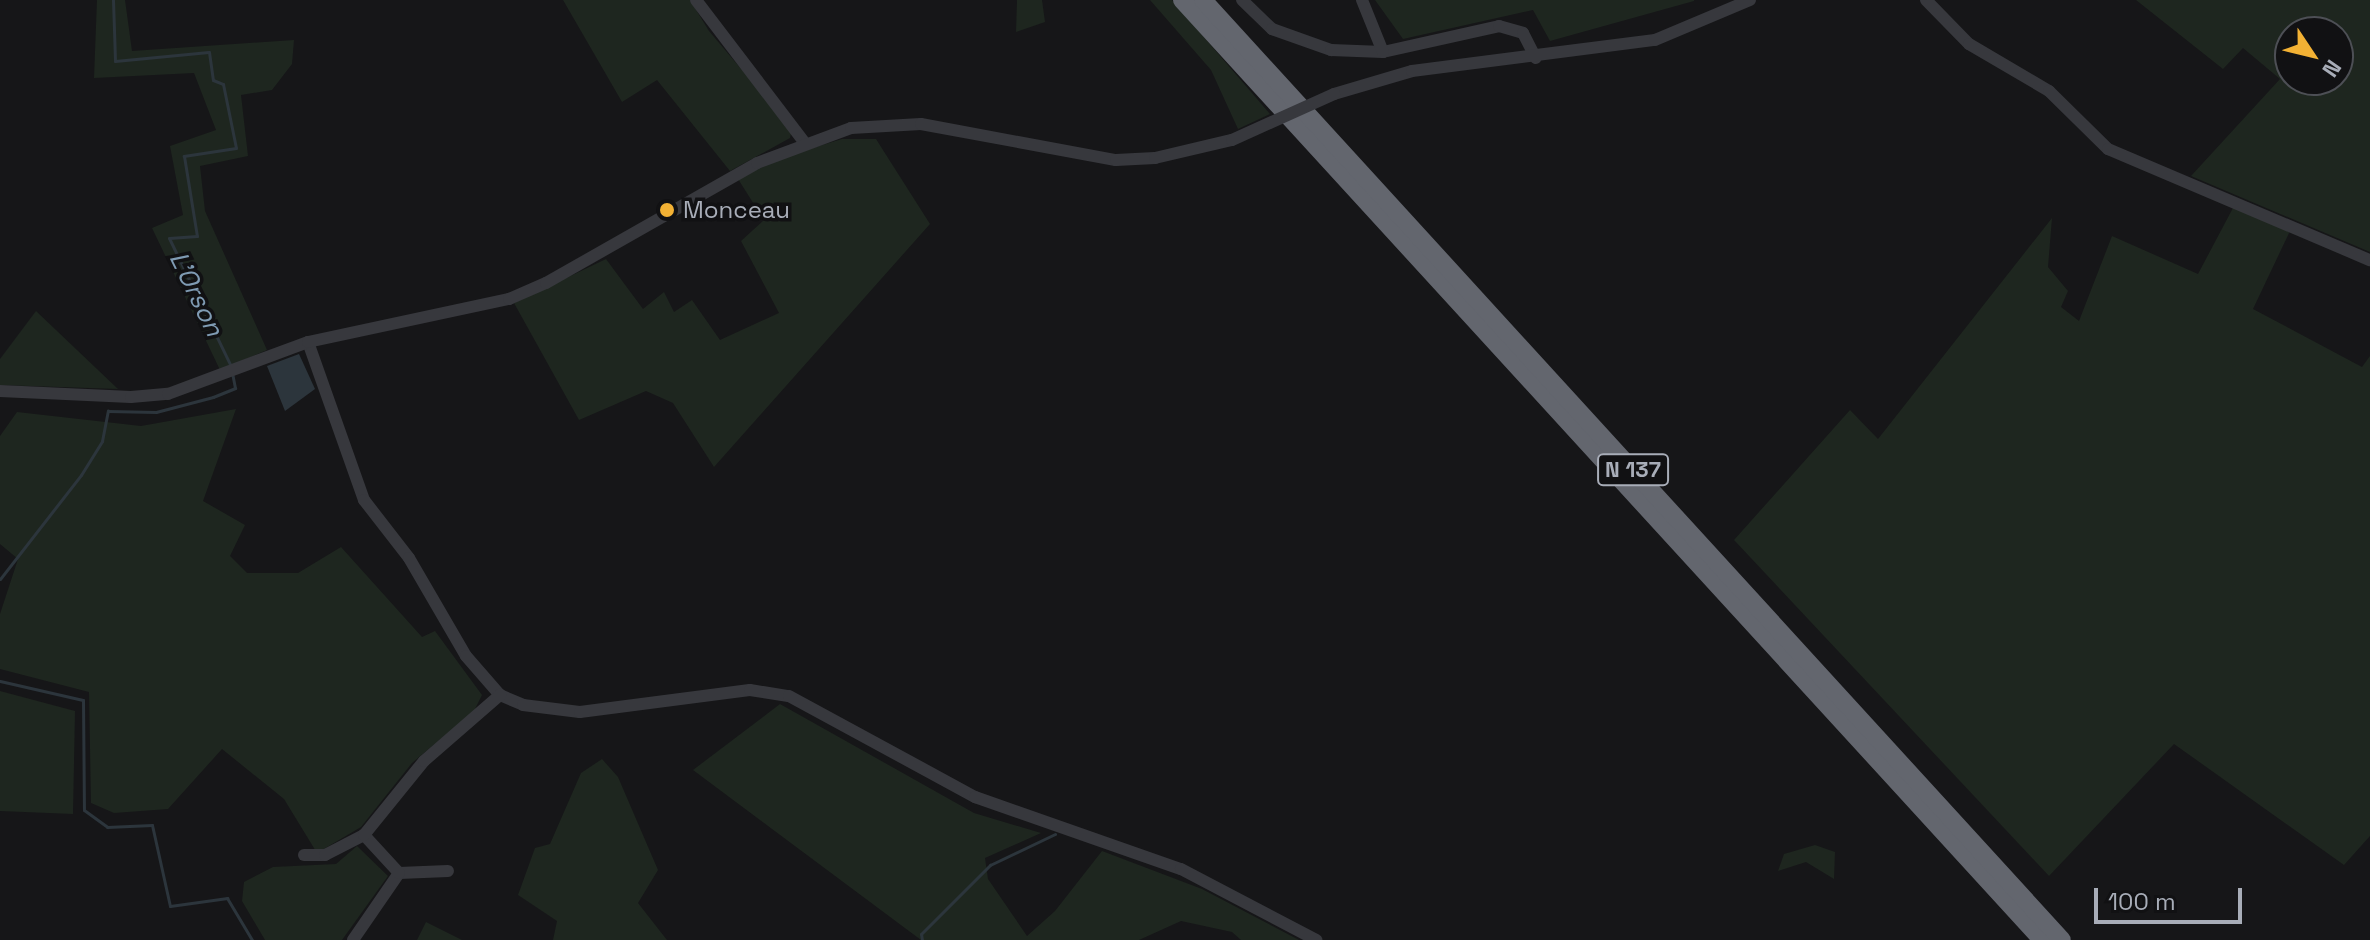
<!DOCTYPE html>
<meta charset="utf-8">
<style>
body{margin:0}
#map{position:relative;width:2370px;height:940px;overflow:hidden;background:#161618;font-family:"Space Grotesk",sans-serif}
div>[style]{position:absolute}
.green>*{inset:0;background:#1e261f}
.water>*{inset:0;background:#2c353c}
.stream>*{height:3px;margin:-1.5px;padding:0 1.5px;transform-origin:1.5px;border-radius:1.5px;background:#2c353c}
.minor>*{height:12px;margin:-6px;padding:0 6px;transform-origin:6px;border-radius:6px;background:#37383d}
.highway>*{height:18px;margin:-9px;padding:0 9px;transform-origin:9px;border-radius:9px;background:#63666e}
.minor-bridge>*{height:12px;margin:-6px;padding:0 6px;transform-origin:6px;border-radius:6px;background:#37383d}
.dots>*{width:22px;height:22px;translate:-50% -50%;box-sizing:border-box;border:4px solid #111113;border-radius:50%}
span{translate:-50% -50%;white-space:nowrap;text-align:center;line-height:1.15;-webkit-text-stroke:7px #111113;paint-order:stroke}
.shield-label span{padding:2px 6px;background:#111113;border:2px solid;border-radius:6px;-webkit-text-stroke-width:0}
.shield-label{font-size:22px;color:#a8adb8;font-weight:700}
.poi-label{font-size:24px;color:#a8adb8}
.left{translate:0 -50%;text-align:left}
.water-label{font-size:26px;color:#7f9bb3;font-style:italic}
.north{position:absolute;left:2274px;top:16px;width:80px;height:80px;box-sizing:border-box;background:#111113;border:2px solid #4d4f55;border-radius:50%;rotate:125deg;font-size:22px;font-weight:700;line-height:32px;text-align:center;color:#a8adb8}
.north::after{content:'';display:block;margin:auto;width:28px;height:36px;background:#f2b134;clip-path:polygon(50% 0,100% 100%,50% 72%,0 100%)}
.scale{position:absolute;left:2094px;top:888px;width:148px;height:36px;box-sizing:border-box;border:4px solid #a8adb8;border-top:0;padding-left:10px;font-size:24px;line-height:28px;white-space:nowrap;color:#a8adb8;-webkit-text-stroke:6px #111113;paint-order:stroke}
</style>
<div id="map">
<div class="green">
<i style="clip-path:polygon(97px 0,125px 0,132px 51px,294px 40px,292px 64px,272px 90px,241px 95px,248px 156px,200px 166px,205px 211px,267px 350px,220px 370px,152px 228px,183px 215px,170px 146px,216px 130px,194px 73px,94px 78px)"></i>
<i style="clip-path:polygon(563px 0,690px 0,709px 31px,792px 129px,790px 138px,730px 171px,657px 80px,622px 102px)"></i>
<i style="clip-path:polygon(1017px 0,1042px 0,1045px 22px,1016px 32px)"></i>
<i style="clip-path:polygon(1150px 0,1172px 0,1270px 114px,1238px 129px,1211px 70px)"></i>
<i style="clip-path:polygon(1375px 0,1694px 0,1694px 1px,1550px 41px,1533px 10px,1403px 39px)"></i>
<i style="clip-path:polygon(evenodd,2136px 0,2370px 0,2370px 252px,2191px 176px,2280px 79px,2243px 48px,2223px 69px,2136px 0,2290px 32px,2338px 32px,2338px 80px,2290px 80px,2290px 32px)"></i>
<i style="clip-path:polygon(842px 139px,876px 139px,930px 224px,714px 467px,673px 403px,646px 391px,579px 420px,514px 303px,606px 259px,643px 309px,664px 292px,674px 312px,692px 300px,720px 340px,779px 313px,741px 241px,764px 220px,738px 179px,783px 157px)"></i>
<i style="clip-path:polygon(2234px 206px,2290px 231px,2253px 309px,2362px 367px,2370px 356px,2370px 836px,2344px 865px,2174px 744px,2049px 876px,1734px 540px,1850px 410px,1878px 439px,2052px 218px,2048px 267px,2068px 291px,2061px 307px,2079px 321px,2112px 236px,2198px 274px)"></i>
<i style="clip-path:polygon(36px 311px,118px 389px,0 385px,0 359px)"></i>
<i style="clip-path:polygon(236px 409px,203px 501px,245px 525px,230px 556px,247px 573px,298px 573px,341px 547px,422px 637px,435px 631px,482px 695px,474px 711px,412px 763px,361px 827px,317px 853px,284px 799px,222px 749px,168px 809px,114px 813px,91px 803px,89px 692px,0 669px,0 614px,18px 559px,0 544px,0 436px,17px 412px,141px 426px)"></i>
<i style="clip-path:polygon(0 691px,75px 711px,73px 814px,0 811px)"></i>
<i style="clip-path:polygon(780px 704px,974px 813px,1041px 833px,985px 858px,988px 879px,1027px 936px,1055px 911px,1102px 851px,1202px 889px,1299px 940px,1241px 940px,1232px 932px,1181px 921px,1139px 940px,921px 940px,693px 770px)"></i>
<i style="clip-path:polygon(602px 759px,618px 777px,658px 870px,638px 903px,667px 940px,553px 940px,557px 921px,518px 895px,535px 848px,550px 844px,581px 773px)"></i>
<i style="clip-path:polygon(1815px 845px,1835px 852px,1834px 879px,1806px 862px,1778px 871px,1784px 854px)"></i>
<i style="clip-path:polygon(357px 846px,388px 876px,342px 940px,265px 940px,242px 901px,244px 882px,273px 867px,336px 864px)"></i>
<i style="clip-path:polygon(426px 922px,462px 940px,417px 940px)"></i>
</div>
<div class="water">
<i style="clip-path:polygon(299px 354px,315px 389px,285px 411px,267px 366px)"></i>
</div>
<div class="stream">
<i style="left:113px;top:0;width:61px;rotate:88.1deg"></i>
<i style="left:115px;top:61px;width:94px;rotate:-5.5deg"></i>
<i style="left:209px;top:52px;width:28px;rotate:82deg"></i>
<i style="left:213px;top:80px;width:11px;rotate:22deg"></i>
<i style="left:223px;top:84px;width:65px;rotate:78.5deg"></i>
<i style="left:236px;top:148px;width:53px;rotate:171.3deg"></i>
<i style="left:184px;top:156px;width:81px;rotate:80.8deg"></i>
<i style="left:197px;top:236px;width:28px;rotate:176deg"></i>
<i style="left:169px;top:238px;width:142px;rotate:64.2deg"></i>
<i style="left:0;top:579px;width:132px;rotate:-52.1deg"></i>
<i style="left:81px;top:475px;width:40px;rotate:-58deg"></i>
<i style="left:102px;top:441px;width:31px;rotate:-79deg"></i>
<i style="left:108px;top:411px;width:48px;rotate:1.2deg"></i>
<i style="left:156px;top:412px;width:59px;rotate:-14.7deg"></i>
<i style="left:213px;top:397px;width:24px;rotate:-22deg"></i>
<i style="left:235px;top:388px;width:15px;rotate:-101deg"></i>
<i style="left:0;top:681px;width:85px;rotate:12.9deg"></i>
<i style="left:83px;top:700px;width:110px;rotate:89.5deg"></i>
<i style="left:84px;top:810px;width:29px;rotate:36deg"></i>
<i style="left:107px;top:827px;width:45px;rotate:-2.5deg"></i>
<i style="left:152px;top:825px;width:83px;rotate:77.5deg"></i>
<i style="left:170px;top:906px;width:58px;rotate:-8deg"></i>
<i style="left:227px;top:898px;width:49px;rotate:59.2deg"></i>
<i style="left:922px;top:940px;width:6px;rotate:-99deg"></i>
<i style="left:921px;top:934px;width:98px;rotate:-45deg"></i>
<i style="left:990px;top:865px;width:72px;rotate:-25.5deg"></i>
</div>
<div class="minor">
<i style="left:696px;top:0;width:178px;rotate:52.7deg"></i>
<i style="left:1242px;top:0;width:42px;rotate:44deg"></i>
<i style="left:1272px;top:29px;width:63px;rotate:19.6deg"></i>
<i style="left:1331px;top:50px;width:52px;rotate:2.2deg"></i>
<i style="left:1383px;top:52px;width:119px;rotate:-12.6deg"></i>
<i style="left:1499px;top:26px;width:25px;rotate:16deg"></i>
<i style="left:1523px;top:33px;width:28px;rotate:63deg"></i>
<i style="left:1362px;top:0;width:56px;rotate:68deg"></i>
<i style="left:1926px;top:0;width:62px;rotate:45.7deg"></i>
<i style="left:1969px;top:44px;width:93px;rotate:30.4deg"></i>
<i style="left:2049px;top:91px;width:83px;rotate:44.5deg"></i>
<i style="left:2108px;top:149px;width:285px;rotate:23deg"></i>
<i style="left:1334px;top:94px;width:81px;rotate:-16.4deg"></i>
<i style="left:1412px;top:71px;width:245px;rotate:-7.3deg"></i>
<i style="left:1655px;top:40px;width:103px;rotate:-22.8deg"></i>
<i style="left:308px;top:342px;width:168px;rotate:70.5deg"></i>
<i style="left:364px;top:500px;width:73px;rotate:52.2deg"></i>
<i style="left:409px;top:558px;width:113px;rotate:59.8deg"></i>
<i style="left:466px;top:656px;width:52px;rotate:48.9deg"></i>
<i style="left:500px;top:695px;width:25px;rotate:23deg"></i>
<i style="left:523px;top:705px;width:57px;rotate:7deg"></i>
<i style="left:580px;top:712px;width:171px;rotate:-7.4deg"></i>
<i style="left:750px;top:690px;width:39px;rotate:9deg"></i>
<i style="left:789px;top:696px;width:212px;rotate:28.5deg"></i>
<i style="left:975px;top:797px;width:218px;rotate:19.3deg"></i>
<i style="left:1181px;top:869px;width:153px;rotate:27.7deg"></i>
<i style="left:0;top:391px;width:131px;rotate:2.6deg"></i>
<i style="left:131px;top:397px;width:37px;rotate:-5deg"></i>
<i style="left:168px;top:394px;width:149px;rotate:-20.4deg"></i>
<i style="left:308px;top:342px;width:206px;rotate:-12.1deg"></i>
<i style="left:509px;top:299px;width:40px;rotate:-23.4deg"></i>
<i style="left:546px;top:283px;width:243px;rotate:-29.6deg"></i>
<i style="left:757px;top:163px;width:100px;rotate:-20.4deg"></i>
<i style="left:851px;top:128px;width:70px;rotate:-3.3deg"></i>
<i style="left:921px;top:124px;width:198px;rotate:10.5deg"></i>
<i style="left:1116px;top:160px;width:39px;rotate:-3deg"></i>
<i style="left:1155px;top:158px;width:79px;rotate:-13.2deg"></i>
<i style="left:304px;top:855px;width:21px"></i>
<i style="left:325px;top:855px;width:44px;rotate:-27.1deg"></i>
<i style="left:399px;top:873px;width:49px;rotate:-2.3deg"></i>
<i style="left:353px;top:940px;width:81px;rotate:-55.5deg"></i>
<i style="left:399px;top:873px;width:52px;rotate:-132.6deg"></i>
<i style="left:364px;top:835px;width:95px;rotate:-51deg"></i>
<i style="left:424px;top:761px;width:101px;rotate:-41deg"></i>
</div>
<div class="highway">
<i style="left:1182px;top:0;width:1274px;rotate:47.54deg"></i>
<i style="left:1203px;top:0;width:1273px;rotate:47.58deg"></i>
</div>
<div class="minor-bridge">
<i style="left:1232px;top:140px;width:112px;rotate:-24.3deg"></i>
</div>
<div class="dots">
<i style="left:667px;top:210px;background:#f2b134"></i>
</div>
<div class="shield-label">
<span style="left:1633px;top:470px">N 137</span>
</div>
<div class="poi-label">
<span class="left" style="left:683px;top:210px">Monceau</span>
</div>
<div class="water-label">
<span style="left:196px;top:294px;rotate:64deg">L’Orson</span>
</div>
<div class="north">N</div>
<div class="scale">100 m</div>
</div>
